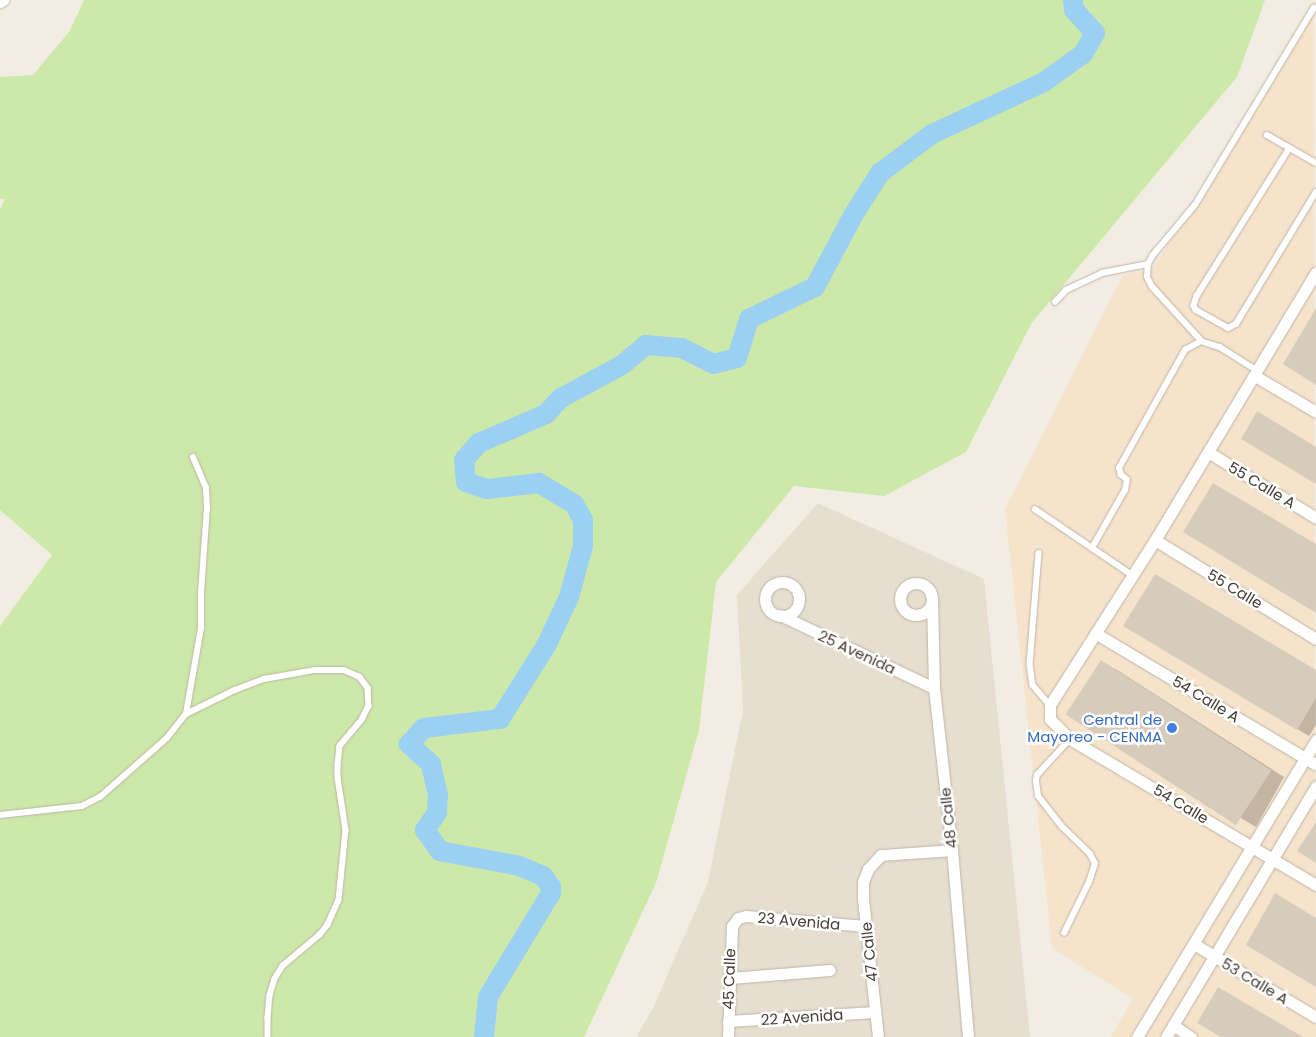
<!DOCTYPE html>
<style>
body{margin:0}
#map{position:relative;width:1316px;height:1037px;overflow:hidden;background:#f2ede3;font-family:Poppins,sans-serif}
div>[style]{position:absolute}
.residential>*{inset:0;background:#e6dfd0}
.commercial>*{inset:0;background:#f6e3cc}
.green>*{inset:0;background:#cde9a9}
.shadow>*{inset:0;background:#0003}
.river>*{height:20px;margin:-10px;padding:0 10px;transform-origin:10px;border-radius:10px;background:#9bd0f2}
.building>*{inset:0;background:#d7cbbb;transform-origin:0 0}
.roads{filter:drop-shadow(0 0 1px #beb5a5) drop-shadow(0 0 1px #beb5a5)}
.service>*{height:5.5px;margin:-2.75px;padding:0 2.75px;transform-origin:2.75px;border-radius:2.75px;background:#fff}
.minor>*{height:11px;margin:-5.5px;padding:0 5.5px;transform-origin:5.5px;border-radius:5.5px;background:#fff}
.minor>.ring{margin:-5.5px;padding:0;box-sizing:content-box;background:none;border:11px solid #fff;border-radius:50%}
.dots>*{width:14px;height:14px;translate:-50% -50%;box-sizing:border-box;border:2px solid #fff;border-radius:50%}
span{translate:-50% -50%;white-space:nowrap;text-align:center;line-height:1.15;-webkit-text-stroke:5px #fff;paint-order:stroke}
.street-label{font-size:15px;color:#443d33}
.shop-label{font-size:15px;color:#366cbe}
.right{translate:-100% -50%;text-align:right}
</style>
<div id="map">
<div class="residential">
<i style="clip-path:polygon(818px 503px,984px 579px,1030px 1037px,636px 1037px,652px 1010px,708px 882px,743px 710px,737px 595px)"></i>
</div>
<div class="commercial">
<i style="clip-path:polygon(1314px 0,1316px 1037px,1110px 1037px,1133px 999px,1052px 948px,1005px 509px,1123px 275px,1153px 269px)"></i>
</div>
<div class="green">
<i style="clip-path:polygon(84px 0,1265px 0,1237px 77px,1031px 324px,966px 452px,884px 496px,794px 486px,716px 582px,699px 730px,656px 883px,584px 1037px,0 1037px,0 626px,52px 555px,0 510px,0 209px,5px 199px,0 199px,0 77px,33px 75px,69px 32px)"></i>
</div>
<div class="shadow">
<i style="clip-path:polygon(1125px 626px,1316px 671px,1316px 725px,1309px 736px)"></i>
<i style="clip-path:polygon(1114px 668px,1284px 777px,1256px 827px,1071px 716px)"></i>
</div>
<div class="river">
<i style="left:484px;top:1037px;width:40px;rotate:-84.3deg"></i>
<i style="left:488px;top:997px;width:122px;rotate:-58.8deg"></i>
<i style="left:551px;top:893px;width:6px;rotate:-90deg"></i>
<i style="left:551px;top:887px;width:14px;rotate:-126deg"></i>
<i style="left:543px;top:876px;width:25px;rotate:-157deg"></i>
<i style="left:520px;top:866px;width:81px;rotate:-169.4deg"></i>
<i style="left:440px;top:851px;width:26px;rotate:-126deg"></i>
<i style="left:425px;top:830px;width:21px;rotate:-55deg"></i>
<i style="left:437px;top:813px;width:18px;rotate:-87deg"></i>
<i style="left:438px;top:795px;width:32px;rotate:-103deg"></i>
<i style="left:431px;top:764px;width:30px;rotate:-138deg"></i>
<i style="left:409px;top:744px;width:22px;rotate:-47deg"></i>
<i style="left:424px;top:728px;width:77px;rotate:-6.8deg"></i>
<i style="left:500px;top:719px;width:89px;rotate:-57.9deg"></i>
<i style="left:547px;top:644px;width:52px;rotate:-64.9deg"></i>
<i style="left:569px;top:597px;width:53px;rotate:-74.6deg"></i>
<i style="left:583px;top:546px;width:26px;rotate:-90deg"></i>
<i style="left:583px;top:520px;width:18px;rotate:-119deg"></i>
<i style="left:574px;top:504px;width:41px;rotate:-149deg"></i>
<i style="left:539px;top:483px;width:52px;rotate:173.4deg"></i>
<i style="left:487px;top:489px;width:22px;rotate:-162deg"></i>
<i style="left:466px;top:482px;width:22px;rotate:-95deg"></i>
<i style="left:464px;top:460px;width:23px;rotate:-49deg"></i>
<i style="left:479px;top:443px;width:73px;rotate:-23.4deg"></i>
<i style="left:546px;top:414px;width:22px;rotate:-47deg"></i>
<i style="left:561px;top:398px;width:69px;rotate:-28.4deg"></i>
<i style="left:622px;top:365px;width:31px;rotate:-40deg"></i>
<i style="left:646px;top:345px;width:36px;rotate:5deg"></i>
<i style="left:682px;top:348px;width:35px;rotate:27deg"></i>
<i style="left:713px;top:364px;width:25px;rotate:-14deg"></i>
<i style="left:737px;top:358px;width:41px;rotate:-72.9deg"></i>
<i style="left:749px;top:319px;width:73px;rotate:-25.9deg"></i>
<i style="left:815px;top:287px;width:83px;rotate:-61.9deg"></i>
<i style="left:854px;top:214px;width:49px;rotate:-57.6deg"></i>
<i style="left:880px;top:173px;width:65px;rotate:-36.9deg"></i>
<i style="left:932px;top:134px;width:123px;rotate:-24.9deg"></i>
<i style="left:1044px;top:82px;width:48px;rotate:-35.7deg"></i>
<i style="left:1083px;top:54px;width:24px;rotate:-60deg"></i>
<i style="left:1095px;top:33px;width:31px;rotate:-132deg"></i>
<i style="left:1074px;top:10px;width:10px;rotate:-96deg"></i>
</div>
<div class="building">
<i style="clip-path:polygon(1316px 308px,1316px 385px,1283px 364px)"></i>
<i style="clip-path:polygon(1257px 411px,1316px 447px,1316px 484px,1241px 439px)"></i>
<i style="clip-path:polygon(1213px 483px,1316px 544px,1316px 613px,1183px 532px)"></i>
<i style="clip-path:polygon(1155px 574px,1316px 670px,1316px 698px,1297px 730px,1123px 626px)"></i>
<i style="left:1101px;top:660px;width:203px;height:65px;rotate:33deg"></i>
<i style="clip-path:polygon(1316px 822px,1316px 863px,1297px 851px)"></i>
<i style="clip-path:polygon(1275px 893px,1316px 918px,1316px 987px,1246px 945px)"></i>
<i style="clip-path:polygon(1218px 987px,1303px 1037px,1221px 1037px,1197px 1023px)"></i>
</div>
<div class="roads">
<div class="service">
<i style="left:1267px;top:135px;width:56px;rotate:29.7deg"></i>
<i style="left:1290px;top:148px;width:175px;rotate:122.1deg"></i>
<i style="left:1197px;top:296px;width:10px;rotate:107deg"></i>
<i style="left:1194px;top:306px;width:4px;rotate:63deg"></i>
<i style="left:1196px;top:310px;width:37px;rotate:29deg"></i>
<i style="left:1228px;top:328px;width:9px;rotate:-27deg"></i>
<i style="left:1236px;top:324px;width:154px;rotate:-58.8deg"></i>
<i style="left:1055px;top:302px;width:16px;rotate:-47deg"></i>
<i style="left:1066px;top:290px;width:40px;rotate:-25deg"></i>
<i style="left:1102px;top:273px;width:47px;rotate:-11.1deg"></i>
<i style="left:1201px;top:341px;width:73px;rotate:-132.2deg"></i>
<i style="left:1152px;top:287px;width:11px;rotate:-117deg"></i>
<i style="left:1147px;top:277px;width:13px;rotate:-86deg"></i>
<i style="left:1148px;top:264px;width:10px;rotate:-61deg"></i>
<i style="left:1153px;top:255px;width:65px;rotate:-50deg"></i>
<i style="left:1195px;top:205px;width:230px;rotate:-58.9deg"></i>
<i style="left:1035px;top:509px;width:117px;rotate:34.2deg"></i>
<i style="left:1092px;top:548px;width:67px;rotate:-60.4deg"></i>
<i style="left:1125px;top:490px;width:10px;rotate:-79deg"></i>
<i style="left:1127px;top:480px;width:8px;rotate:-140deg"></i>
<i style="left:1121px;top:475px;width:7px;rotate:-106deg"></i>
<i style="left:1119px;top:468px;width:135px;rotate:-60.8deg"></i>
<i style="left:1185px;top:350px;width:18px;rotate:-29deg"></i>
<i style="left:1201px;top:341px;width:20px;rotate:18deg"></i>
<i style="left:1220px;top:347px;width:45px;rotate:32.3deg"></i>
<i style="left:1039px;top:553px;width:111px;rotate:94.6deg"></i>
<i style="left:1030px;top:664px;width:21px;rotate:82deg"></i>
<i style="left:1033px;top:685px;width:26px;rotate:50deg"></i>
<i style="left:186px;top:714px;width:55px;rotate:-26.1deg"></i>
<i style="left:235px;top:690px;width:31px;rotate:-21deg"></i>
<i style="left:264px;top:679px;width:52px;rotate:-10deg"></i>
<i style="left:315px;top:670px;width:29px"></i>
<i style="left:344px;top:670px;width:17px;rotate:24deg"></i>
<i style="left:360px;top:677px;width:14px;rotate:54deg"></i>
<i style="left:368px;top:688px;width:18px;rotate:87deg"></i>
<i style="left:369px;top:706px;width:16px;rotate:117deg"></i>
<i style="left:362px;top:720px;width:34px;rotate:130deg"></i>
<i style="left:340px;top:746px;width:18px;rotate:96deg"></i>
<i style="left:338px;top:764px;width:14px;rotate:90deg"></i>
<i style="left:338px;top:778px;width:53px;rotate:81.3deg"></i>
<i style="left:346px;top:830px;width:70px;rotate:95.7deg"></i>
<i style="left:339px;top:900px;width:27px;rotate:114deg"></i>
<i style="left:328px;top:925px;width:13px;rotate:129deg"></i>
<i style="left:320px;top:935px;width:48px;rotate:140deg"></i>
<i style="left:283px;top:966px;width:15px;rotate:122deg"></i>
<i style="left:275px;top:979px;width:17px;rotate:107deg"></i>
<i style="left:270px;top:995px;width:23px;rotate:95deg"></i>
<i style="left:268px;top:1018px;width:19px;rotate:90deg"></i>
<i style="left:0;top:815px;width:82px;rotate:-6.3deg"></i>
<i style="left:82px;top:806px;width:20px;rotate:-27deg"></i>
<i style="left:100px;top:797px;width:89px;rotate:-41.4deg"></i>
<i style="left:167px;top:738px;width:31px;rotate:-52deg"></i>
<i style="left:186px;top:714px;width:87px;rotate:-80.1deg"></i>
<i style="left:201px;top:628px;width:35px;rotate:-90deg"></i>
<i style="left:201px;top:593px;width:85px;rotate:-86deg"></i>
<i style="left:207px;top:508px;width:20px;rotate:-93deg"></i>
<i style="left:206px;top:488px;width:33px;rotate:-113deg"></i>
<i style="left:1064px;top:933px;width:57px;rotate:-63.9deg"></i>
<i style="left:1089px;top:882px;width:19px;rotate:-72deg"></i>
<i style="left:1095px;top:864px;width:11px;rotate:-117deg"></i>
<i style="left:1090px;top:854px;width:39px;rotate:-136deg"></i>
<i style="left:1062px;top:827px;width:39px;rotate:-128deg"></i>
<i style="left:1038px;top:796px;width:15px;rotate:-98deg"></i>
<i style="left:1036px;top:781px;width:6px;rotate:-81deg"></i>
<i style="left:1037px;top:775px;width:49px;rotate:-47.5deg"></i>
</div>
<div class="minor">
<i style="left:0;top:2px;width:4px;rotate:-34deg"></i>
<i style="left:1316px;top:272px;width:313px;rotate:121deg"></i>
<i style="left:1155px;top:540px;width:196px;rotate:122.5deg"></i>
<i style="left:1050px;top:705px;width:14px;rotate:90deg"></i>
<i style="left:1050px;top:719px;width:28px;rotate:45deg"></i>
<i style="left:1070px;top:739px;width:286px;rotate:30.7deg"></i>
<i style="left:1255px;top:376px;width:71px;rotate:30.5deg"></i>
<i style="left:1208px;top:452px;width:127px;rotate:31.4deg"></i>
<i style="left:1155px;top:540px;width:189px;rotate:31.6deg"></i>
<i class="ring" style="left:765px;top:582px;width:23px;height:23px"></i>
<i class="ring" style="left:900px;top:583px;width:21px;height:21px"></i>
<i style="left:932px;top:599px;width:89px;rotate:88.7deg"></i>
<i style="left:934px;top:688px;width:163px;rotate:83.7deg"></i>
<i style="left:952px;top:850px;width:188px;rotate:85.1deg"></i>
<i style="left:780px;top:615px;width:170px;rotate:25.4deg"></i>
<i style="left:1095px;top:633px;width:257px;rotate:30.8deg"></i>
<i style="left:1194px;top:944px;width:142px;rotate:30.9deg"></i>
<i style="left:730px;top:978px;width:100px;rotate:-4.6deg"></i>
<i style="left:728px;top:1021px;width:147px;rotate:-3.5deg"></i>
<i style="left:1173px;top:1025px;width:22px;rotate:34deg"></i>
<i style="left:728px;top:1037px;width:111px;rotate:-87.9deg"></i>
<i style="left:732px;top:926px;width:10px;rotate:-53deg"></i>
<i style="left:738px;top:918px;width:8px;rotate:-14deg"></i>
<i style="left:746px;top:916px;width:120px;rotate:4.8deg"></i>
<i style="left:878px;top:1037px;width:139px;rotate:-96.2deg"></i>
<i style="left:863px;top:899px;width:17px;rotate:-90deg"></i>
<i style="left:863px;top:882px;width:14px;rotate:-69deg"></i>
<i style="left:868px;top:869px;width:19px;rotate:-47deg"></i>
<i style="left:881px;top:855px;width:71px;rotate:-4deg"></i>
<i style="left:1137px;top:1037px;width:347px;rotate:-58.9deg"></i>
<i style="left:1166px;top:1037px;width:292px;rotate:-59.1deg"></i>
</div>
</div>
<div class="dots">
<i style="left:1172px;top:728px;background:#3f7fe0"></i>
</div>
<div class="street-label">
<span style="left:1262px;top:485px;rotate:31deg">55 Calle A</span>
<span style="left:1235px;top:589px;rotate:31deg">55 Calle</span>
<span style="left:857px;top:652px;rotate:25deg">25 Avenida</span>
<span style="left:1206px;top:699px;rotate:31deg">54 Calle A</span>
<span style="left:1181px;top:804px;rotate:31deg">54 Calle</span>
<span style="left:948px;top:818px;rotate:-96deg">48 Calle</span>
<span style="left:799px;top:921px;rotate:5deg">23 Avenida</span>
<span style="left:869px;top:952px;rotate:-96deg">47 Calle</span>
<span style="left:729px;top:979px;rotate:-88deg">45 Calle</span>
<span style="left:1255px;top:981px;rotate:31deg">53 Calle A</span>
<span style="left:802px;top:1017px;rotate:-4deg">22 Avenida</span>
</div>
<div class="shop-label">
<span class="right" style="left:1162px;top:728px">Central de<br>Mayoreo - CENMA</span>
</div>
</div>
